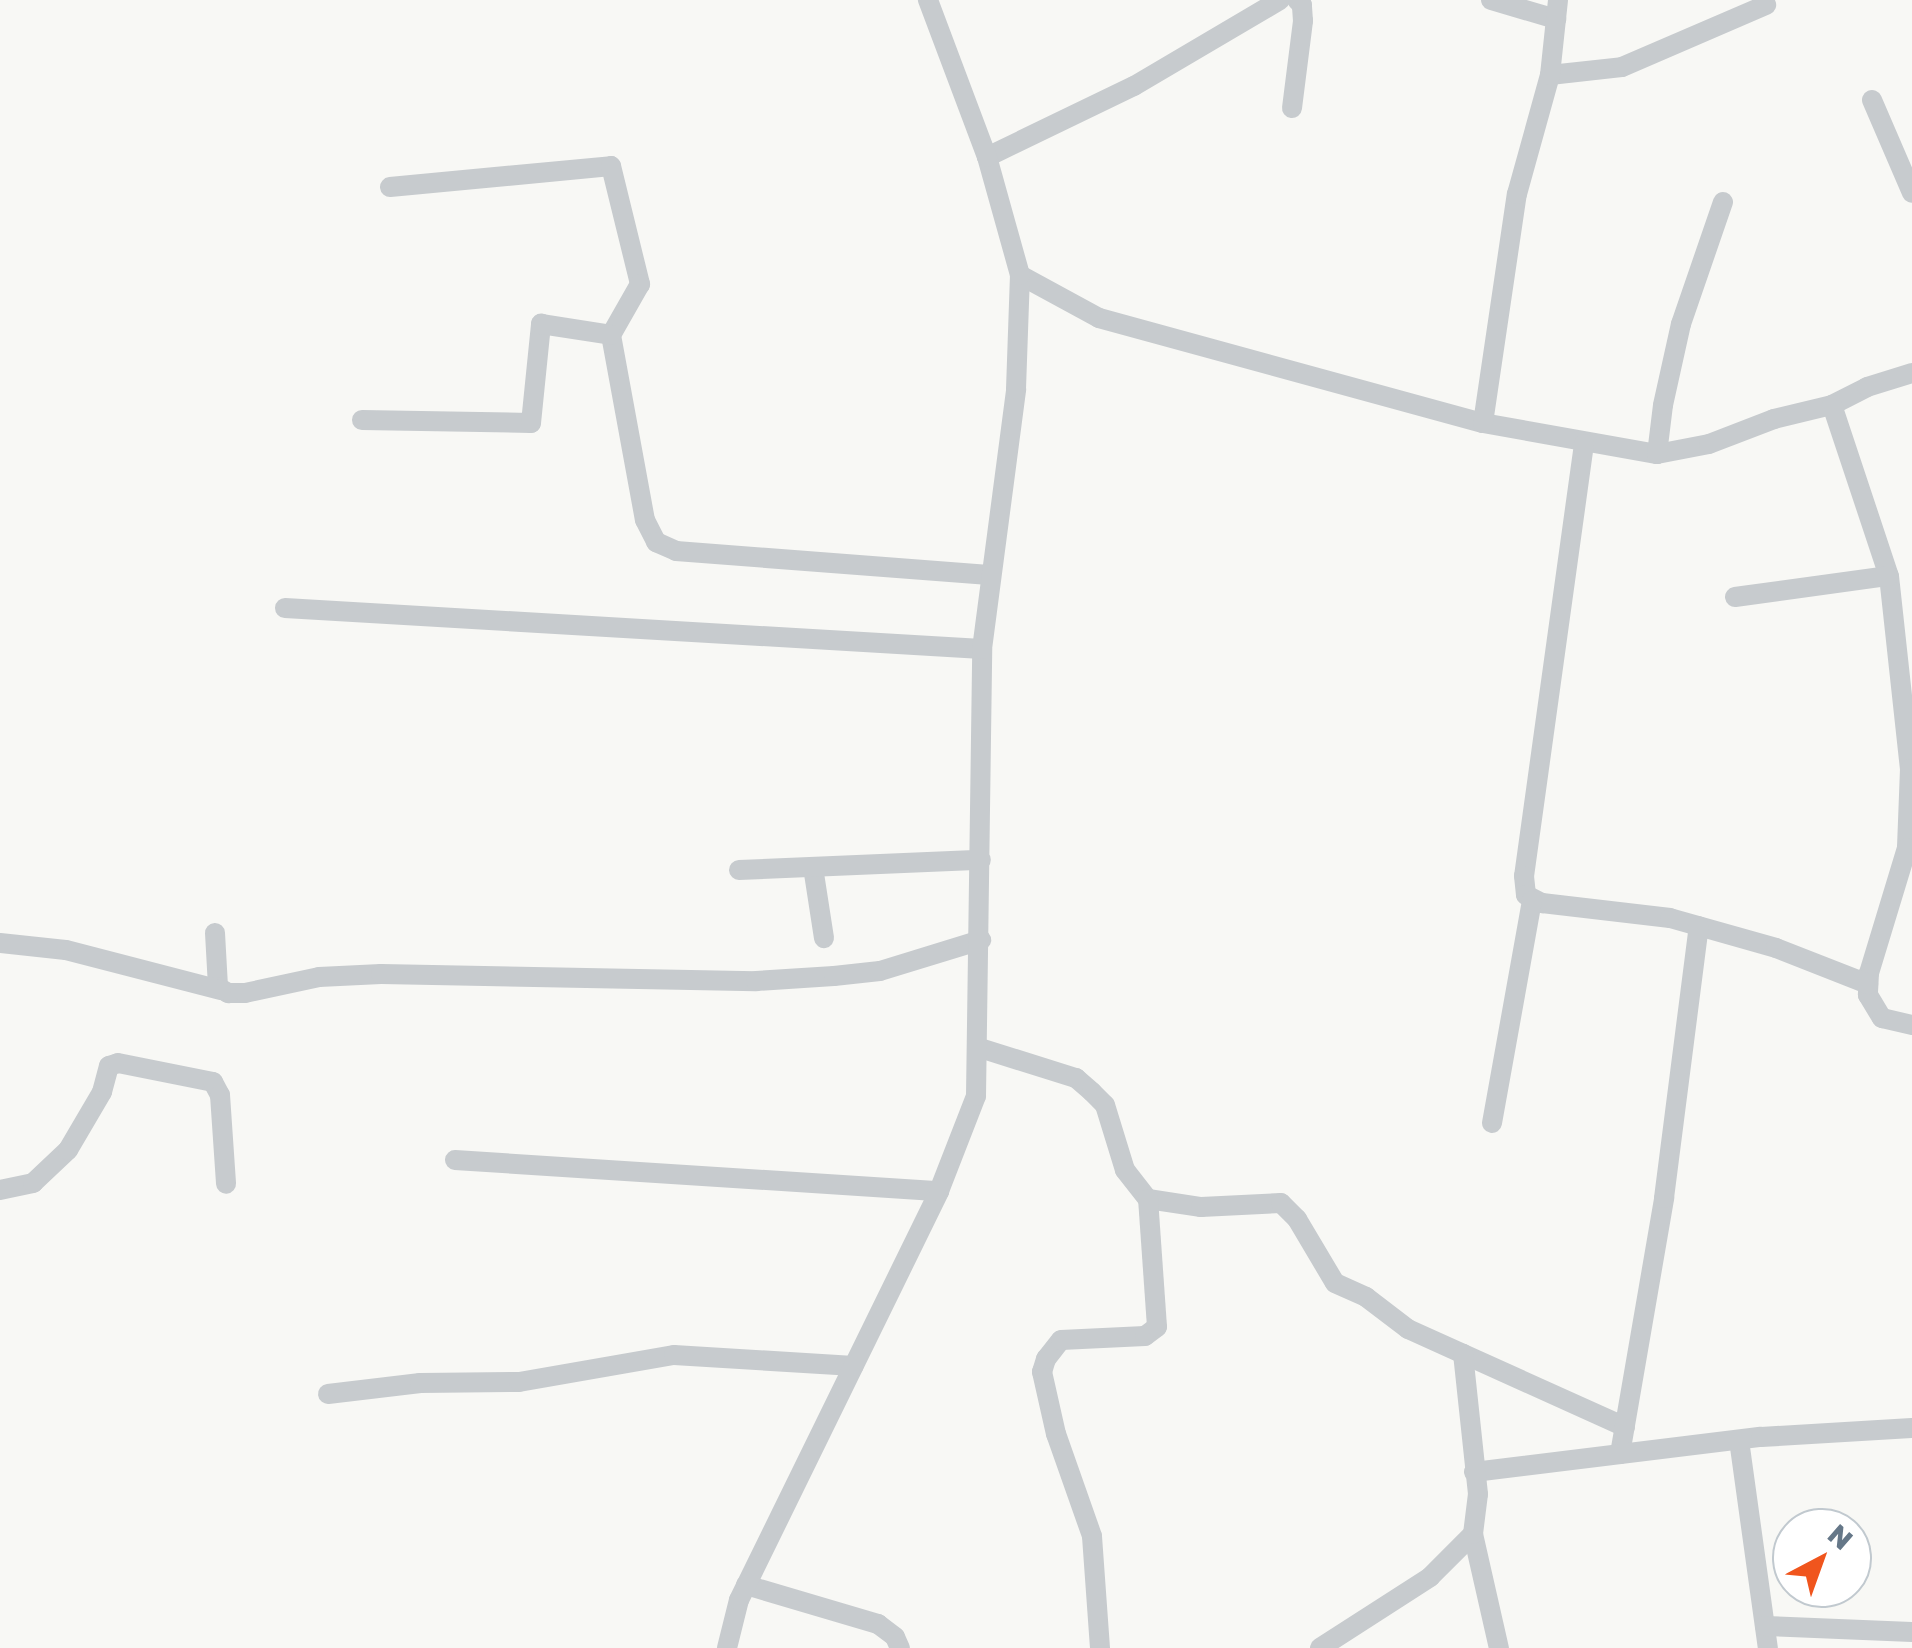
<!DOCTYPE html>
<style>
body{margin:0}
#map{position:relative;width:1912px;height:1648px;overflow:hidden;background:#f8f8f5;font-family:"Golos Text",sans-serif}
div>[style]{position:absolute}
.street>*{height:20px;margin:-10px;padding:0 10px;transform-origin:10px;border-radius:10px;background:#c7cbce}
span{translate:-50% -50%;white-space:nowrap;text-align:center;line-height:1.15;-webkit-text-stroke:10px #fff;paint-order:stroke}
.north{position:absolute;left:1772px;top:1508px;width:100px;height:100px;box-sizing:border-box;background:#fff;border:2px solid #c1c9cf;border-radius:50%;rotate:41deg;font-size:28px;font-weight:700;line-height:40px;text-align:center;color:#657788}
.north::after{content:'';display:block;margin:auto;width:35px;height:45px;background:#f0551d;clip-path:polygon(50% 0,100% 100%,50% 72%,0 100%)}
</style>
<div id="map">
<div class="street">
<i style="left:1491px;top:0;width:68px;rotate:16.3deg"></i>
<i style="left:1550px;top:75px;width:72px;rotate:-6.3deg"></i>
<i style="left:1622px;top:67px;width:157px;rotate:-23.3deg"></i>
<i style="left:1872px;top:100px;width:101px;rotate:66.7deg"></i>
<i style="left:1292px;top:108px;width:88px;rotate:-82.8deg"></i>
<i style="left:1303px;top:21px;width:16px;rotate:-94deg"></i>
<i style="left:1302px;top:5px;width:7px;rotate:-135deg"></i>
<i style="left:987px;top:157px;width:163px;rotate:-25.8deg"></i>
<i style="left:1134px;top:86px;width:169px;rotate:-30.5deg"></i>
<i style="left:390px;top:187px;width:222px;rotate:-5.4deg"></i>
<i style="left:611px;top:166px;width:122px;rotate:76.2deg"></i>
<i style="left:640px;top:284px;width:59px;rotate:119.6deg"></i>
<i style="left:611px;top:335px;width:188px;rotate:79.6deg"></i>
<i style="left:645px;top:520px;width:25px;rotate:63deg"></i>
<i style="left:656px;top:542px;width:22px;rotate:24deg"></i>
<i style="left:676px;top:551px;width:314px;rotate:4.4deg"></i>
<i style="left:1020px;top:275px;width:90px;rotate:28.6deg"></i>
<i style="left:1099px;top:318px;width:398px;rotate:15.3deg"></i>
<i style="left:1483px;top:423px;width:177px;rotate:10.1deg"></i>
<i style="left:1657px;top:454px;width:53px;rotate:-10.9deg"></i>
<i style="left:1709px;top:444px;width:70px;rotate:-21deg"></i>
<i style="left:1774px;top:419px;width:60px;rotate:-13.6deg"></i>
<i style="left:1832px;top:405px;width:39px;rotate:-27deg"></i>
<i style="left:1867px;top:387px;width:47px;rotate:-17.3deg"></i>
<i style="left:1832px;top:405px;width:180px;rotate:71.6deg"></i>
<i style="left:1889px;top:576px;width:194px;rotate:83.8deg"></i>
<i style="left:1910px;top:769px;width:79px;rotate:92.2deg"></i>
<i style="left:1907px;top:848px;width:131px;rotate:106.9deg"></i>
<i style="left:1869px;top:973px;width:22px;rotate:93deg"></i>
<i style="left:1868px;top:995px;width:27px;rotate:59deg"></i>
<i style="left:1882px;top:1018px;width:31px;rotate:13deg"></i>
<i style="left:362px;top:420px;width:169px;rotate:1deg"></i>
<i style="left:531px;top:423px;width:100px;rotate:-84.2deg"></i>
<i style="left:541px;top:324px;width:71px;rotate:8.9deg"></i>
<i style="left:1483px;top:423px;width:232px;rotate:-81.6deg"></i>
<i style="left:1517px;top:194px;width:123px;rotate:-74.5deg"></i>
<i style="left:1550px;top:75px;width:75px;rotate:-83.9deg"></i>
<i style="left:1584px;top:444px;width:436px;rotate:97.9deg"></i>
<i style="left:1524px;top:876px;width:19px;rotate:84deg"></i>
<i style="left:1526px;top:895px;width:18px;rotate:27deg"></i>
<i style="left:1542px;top:903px;width:129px;rotate:6.7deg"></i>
<i style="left:1670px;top:918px;width:110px;rotate:15.8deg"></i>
<i style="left:1776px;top:948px;width:99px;rotate:21.4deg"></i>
<i style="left:1657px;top:454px;width:49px;rotate:-83deg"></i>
<i style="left:1663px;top:405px;width:83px;rotate:-77.5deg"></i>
<i style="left:1681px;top:324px;width:129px;rotate:-71deg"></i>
<i style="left:1735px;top:597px;width:155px;rotate:-7.8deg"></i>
<i style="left:285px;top:608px;width:698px;rotate:3.37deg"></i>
<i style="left:813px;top:867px;width:72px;rotate:81.2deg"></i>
<i style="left:739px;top:870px;width:242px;rotate:-2.4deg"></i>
<i style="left:215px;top:933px;width:54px;rotate:86.8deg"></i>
<i style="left:218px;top:987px;width:12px;rotate:31deg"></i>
<i style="left:228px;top:993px;width:17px"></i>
<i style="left:245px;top:993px;width:76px;rotate:-12.2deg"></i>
<i style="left:319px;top:977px;width:62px;rotate:-2.8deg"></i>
<i style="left:381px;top:974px;width:375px;rotate:1.1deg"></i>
<i style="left:756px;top:981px;width:78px;rotate:-3.7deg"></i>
<i style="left:834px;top:976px;width:46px;rotate:-6.2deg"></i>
<i style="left:880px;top:971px;width:106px;rotate:-17.1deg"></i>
<i style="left:0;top:943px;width:66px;rotate:6.1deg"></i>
<i style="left:66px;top:950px;width:160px;rotate:14.5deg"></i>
<i style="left:980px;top:1048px;width:101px;rotate:17.4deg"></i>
<i style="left:1076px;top:1078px;width:21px;rotate:41deg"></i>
<i style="left:1092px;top:1092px;width:18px;rotate:45deg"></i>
<i style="left:1105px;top:1105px;width:68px;rotate:72.9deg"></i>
<i style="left:1125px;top:1170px;width:37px;rotate:52deg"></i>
<i style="left:1148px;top:1199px;width:54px;rotate:8.6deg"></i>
<i style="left:1201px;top:1207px;width:80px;rotate:-2.9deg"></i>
<i style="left:1281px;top:1203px;width:23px;rotate:45deg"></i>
<i style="left:1297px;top:1219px;width:74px;rotate:59.3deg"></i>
<i style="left:1335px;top:1283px;width:34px;rotate:24deg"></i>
<i style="left:1366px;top:1297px;width:53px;rotate:37.3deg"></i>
<i style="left:1408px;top:1329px;width:238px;rotate:24.3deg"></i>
<i style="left:1492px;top:1123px;width:226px;rotate:-79.8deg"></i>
<i style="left:455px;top:1160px;width:485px;rotate:3.7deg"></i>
<i style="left:0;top:1190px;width:34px;rotate:-12deg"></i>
<i style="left:33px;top:1183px;width:48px;rotate:-43.3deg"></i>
<i style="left:68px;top:1150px;width:67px;rotate:-59.6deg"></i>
<i style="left:102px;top:1092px;width:27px;rotate:-75deg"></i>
<i style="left:109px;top:1066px;width:9px;rotate:-18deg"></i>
<i style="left:118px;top:1063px;width:97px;rotate:11.3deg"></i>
<i style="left:213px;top:1082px;width:15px;rotate:62deg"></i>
<i style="left:220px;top:1095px;width:89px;rotate:86.1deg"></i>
<i style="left:328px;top:1394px;width:93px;rotate:-6.8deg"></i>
<i style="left:420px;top:1383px;width:99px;rotate:-0.6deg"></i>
<i style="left:519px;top:1382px;width:157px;rotate:-9.9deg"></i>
<i style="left:674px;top:1355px;width:180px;rotate:3.5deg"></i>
<i style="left:1739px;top:1440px;width:210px;rotate:82.1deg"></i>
<i style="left:1620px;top:1454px;width:260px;rotate:-80.2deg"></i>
<i style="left:1664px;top:1198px;width:274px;rotate:-82.7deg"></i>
<i style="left:1474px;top:1472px;width:289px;rotate:-7deg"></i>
<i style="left:1761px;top:1437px;width:151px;rotate:-3.4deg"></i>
<i style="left:1473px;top:1534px;width:117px;rotate:77.2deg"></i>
<i style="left:746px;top:1585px;width:138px;rotate:16.5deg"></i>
<i style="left:878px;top:1624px;width:21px;rotate:37deg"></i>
<i style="left:895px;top:1637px;width:12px;rotate:66deg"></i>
<i style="left:1765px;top:1626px;width:147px;rotate:2.3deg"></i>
<i style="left:727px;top:1648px;width:49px;rotate:-76deg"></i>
<i style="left:739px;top:1600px;width:455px;rotate:-63.9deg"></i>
<i style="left:939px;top:1191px;width:102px;rotate:-68.7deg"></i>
<i style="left:976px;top:1096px;width:447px;rotate:-89.2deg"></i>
<i style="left:982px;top:649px;width:262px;rotate:-82.5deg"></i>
<i style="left:1016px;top:389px;width:114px;rotate:-88deg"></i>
<i style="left:1020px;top:275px;width:123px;rotate:-105.6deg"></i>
<i style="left:987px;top:157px;width:168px;rotate:-110.6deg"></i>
<i style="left:1100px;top:1648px;width:112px;rotate:-94.1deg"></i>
<i style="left:1092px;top:1536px;width:108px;rotate:-109.4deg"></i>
<i style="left:1056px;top:1434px;width:64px;rotate:-102.7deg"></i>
<i style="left:1042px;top:1372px;width:14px;rotate:-73deg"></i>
<i style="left:1046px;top:1359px;width:24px;rotate:-52deg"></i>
<i style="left:1061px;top:1340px;width:84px;rotate:-2.7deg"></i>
<i style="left:1145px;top:1336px;width:15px;rotate:-37deg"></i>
<i style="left:1157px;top:1327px;width:128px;rotate:-94deg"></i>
<i style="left:1320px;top:1648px;width:131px;rotate:-32.8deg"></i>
<i style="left:1430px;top:1577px;width:61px;rotate:-45deg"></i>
<i style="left:1473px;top:1534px;width:40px;rotate:-82.9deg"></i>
<i style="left:1478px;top:1494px;width:141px;rotate:-96.1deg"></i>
</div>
<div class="north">N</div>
</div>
